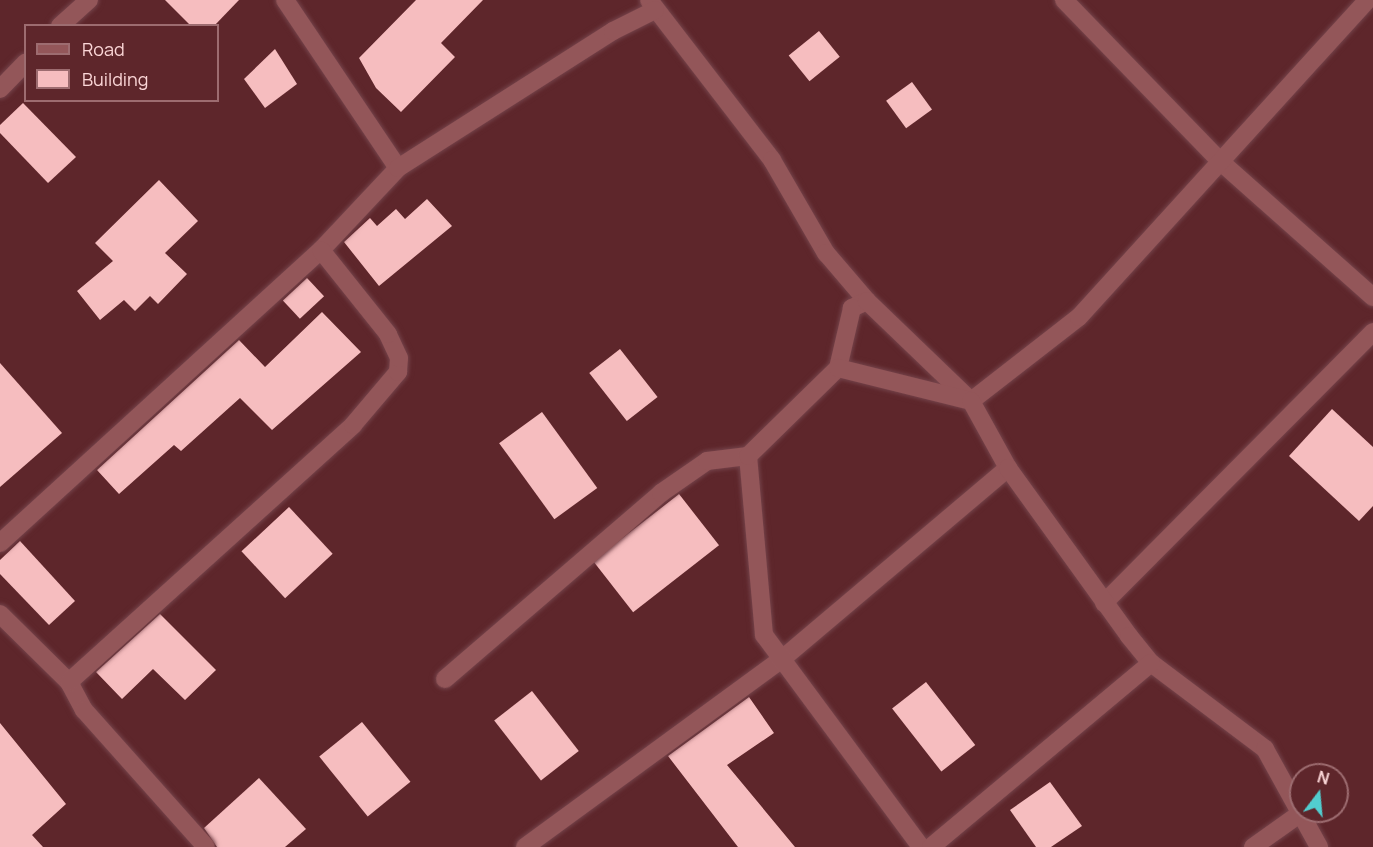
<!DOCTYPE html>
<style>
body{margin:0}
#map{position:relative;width:1373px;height:847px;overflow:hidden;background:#5e262b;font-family:Manrope,sans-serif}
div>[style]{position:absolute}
.building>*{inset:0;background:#f6bdbf;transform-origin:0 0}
.roads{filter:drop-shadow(0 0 2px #74434a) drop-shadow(0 0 2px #74434a)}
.minor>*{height:18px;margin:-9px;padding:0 9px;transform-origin:9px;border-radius:9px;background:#935659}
span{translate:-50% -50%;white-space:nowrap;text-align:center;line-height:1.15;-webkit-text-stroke:6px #5e262b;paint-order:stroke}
.legend{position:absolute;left:24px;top:24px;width:195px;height:78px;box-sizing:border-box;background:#5e262b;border:2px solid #9d6c70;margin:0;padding:8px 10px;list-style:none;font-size:18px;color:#fbd6d7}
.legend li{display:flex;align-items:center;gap:12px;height:30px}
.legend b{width:30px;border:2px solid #9d6c70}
.north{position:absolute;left:1289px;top:763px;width:60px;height:60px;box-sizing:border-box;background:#5e262b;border:2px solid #9d6c70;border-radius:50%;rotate:16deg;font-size:16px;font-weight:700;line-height:24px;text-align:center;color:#fbd6d7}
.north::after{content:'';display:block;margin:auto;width:21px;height:27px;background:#52cdcf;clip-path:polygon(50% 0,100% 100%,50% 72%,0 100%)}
</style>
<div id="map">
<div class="building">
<i style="clip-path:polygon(165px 0,239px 0,214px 26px,191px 26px)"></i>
<i style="clip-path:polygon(416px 0,483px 0,441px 43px,455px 57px,401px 112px,376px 88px,359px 58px)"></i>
<i style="left:819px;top:31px;width:33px;height:39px;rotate:51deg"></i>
<i style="clip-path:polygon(275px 49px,297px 84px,265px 108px,244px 79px)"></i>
<i style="left:912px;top:82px;width:34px;height:32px;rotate:54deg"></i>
<i style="clip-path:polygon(23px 103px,76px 157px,48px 183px,0 133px,0 125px)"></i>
<i style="clip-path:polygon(159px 180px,198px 221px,165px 253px,187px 274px,158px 304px,150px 296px,135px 311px,124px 300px,100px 320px,77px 291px,113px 261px,95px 243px)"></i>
<i style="clip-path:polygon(427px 199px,452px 226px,379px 286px,344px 242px,370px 218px,377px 226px,396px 209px,405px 219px)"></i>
<i style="left:307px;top:278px;width:25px;height:33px;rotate:47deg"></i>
<i style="clip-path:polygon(322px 312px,361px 352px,272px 430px,240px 398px,181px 451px,174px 445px,119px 494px,97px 470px,239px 340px,265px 367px)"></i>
<i style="left:620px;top:349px;width:61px;height:39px;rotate:52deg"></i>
<i style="clip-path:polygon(0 363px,62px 433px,0 487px)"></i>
<i style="clip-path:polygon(1332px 409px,1373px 447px,1373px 506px,1359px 521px,1289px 456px)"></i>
<i style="left:542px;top:412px;width:94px;height:53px;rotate:54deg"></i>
<i style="left:679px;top:494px;width:65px;height:109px;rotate:52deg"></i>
<i style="left:289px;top:507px;width:64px;height:65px;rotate:47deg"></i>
<i style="clip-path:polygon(20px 541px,75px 601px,49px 625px,0 574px,0 560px)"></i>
<i style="clip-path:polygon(160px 614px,216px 670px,185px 700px,153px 669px,122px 699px,96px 672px)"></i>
<i style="left:926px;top:682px;width:80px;height:43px;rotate:52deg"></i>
<i style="left:532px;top:691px;width:76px;height:48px;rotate:52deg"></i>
<i style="clip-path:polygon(749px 697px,774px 733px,727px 765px,795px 847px,738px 847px,668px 756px)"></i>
<i style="left:362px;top:722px;width:77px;height:55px;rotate:51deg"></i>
<i style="clip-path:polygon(0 723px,66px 804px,32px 835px,43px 847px,0 847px)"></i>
<i style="clip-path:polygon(259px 778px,306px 829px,285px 847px,217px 847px,204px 828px)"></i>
<i style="clip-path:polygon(1050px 782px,1082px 826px,1051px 847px,1036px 847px,1010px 810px)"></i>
</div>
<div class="roads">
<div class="minor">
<i style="left:285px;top:0;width:202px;rotate:56.1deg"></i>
<i style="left:649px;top:0;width:202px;rotate:52.4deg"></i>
<i style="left:772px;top:160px;width:108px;rotate:59.9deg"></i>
<i style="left:826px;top:253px;width:63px;rotate:49.5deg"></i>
<i style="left:867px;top:301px;width:17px;rotate:155deg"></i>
<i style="left:852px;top:308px;width:62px;rotate:103.1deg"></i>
<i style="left:1064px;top:0;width:227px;rotate:45.9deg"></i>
<i style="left:1222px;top:163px;width:202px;rotate:41.6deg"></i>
<i style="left:60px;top:26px;width:39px;rotate:-42deg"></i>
<i style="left:0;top:89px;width:37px;rotate:-46deg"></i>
<i style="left:867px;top:301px;width:144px;rotate:43.9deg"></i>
<i style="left:971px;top:401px;width:137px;rotate:-37.9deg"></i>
<i style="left:1079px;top:317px;width:428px;rotate:-47.7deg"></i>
<i style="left:0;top:543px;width:435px;rotate:-42.4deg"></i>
<i style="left:321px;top:250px;width:112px;rotate:-46.8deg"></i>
<i style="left:398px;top:168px;width:255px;rotate:-32.5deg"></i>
<i style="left:613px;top:31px;width:47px;rotate:-26.6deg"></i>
<i style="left:1104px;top:603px;width:382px;rotate:-45.2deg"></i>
<i style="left:0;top:614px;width:97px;rotate:44.6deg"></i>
<i style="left:69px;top:682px;width:32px;rotate:62deg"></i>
<i style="left:84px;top:710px;width:183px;rotate:48.3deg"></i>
<i style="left:445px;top:679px;width:285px;rotate:-40.7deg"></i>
<i style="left:661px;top:493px;width:56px;rotate:-34.8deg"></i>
<i style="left:707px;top:461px;width:41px;rotate:-7deg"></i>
<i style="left:69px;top:682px;width:383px;rotate:-42.1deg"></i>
<i style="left:353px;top:425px;width:70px;rotate:-49.7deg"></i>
<i style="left:398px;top:372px;width:14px;rotate:-86deg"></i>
<i style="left:399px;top:358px;width:26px;rotate:-115deg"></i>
<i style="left:388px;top:334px;width:107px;rotate:-128.6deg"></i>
<i style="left:525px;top:847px;width:318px;rotate:-36.2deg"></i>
<i style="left:782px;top:659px;width:296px;rotate:-40.2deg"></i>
<i style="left:921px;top:847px;width:264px;rotate:-126.5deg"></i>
<i style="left:764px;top:635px;width:180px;rotate:-95.1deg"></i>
<i style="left:748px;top:456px;width:126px;rotate:-44.4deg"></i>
<i style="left:838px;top:368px;width:137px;rotate:13.9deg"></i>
<i style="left:971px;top:401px;width:77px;rotate:61.1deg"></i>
<i style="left:1008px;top:468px;width:207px;rotate:54.2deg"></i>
<i style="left:1129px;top:636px;width:35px;rotate:51deg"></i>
<i style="left:1151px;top:663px;width:143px;rotate:37deg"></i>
<i style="left:1265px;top:749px;width:112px;rotate:61.1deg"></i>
<i style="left:931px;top:847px;width:287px;rotate:-39.9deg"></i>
<i style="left:1253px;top:847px;width:59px;rotate:-35.3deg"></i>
</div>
</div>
<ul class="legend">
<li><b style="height:8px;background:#935659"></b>Road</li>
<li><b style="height:16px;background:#f6bdbf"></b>Building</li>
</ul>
<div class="north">N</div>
</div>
